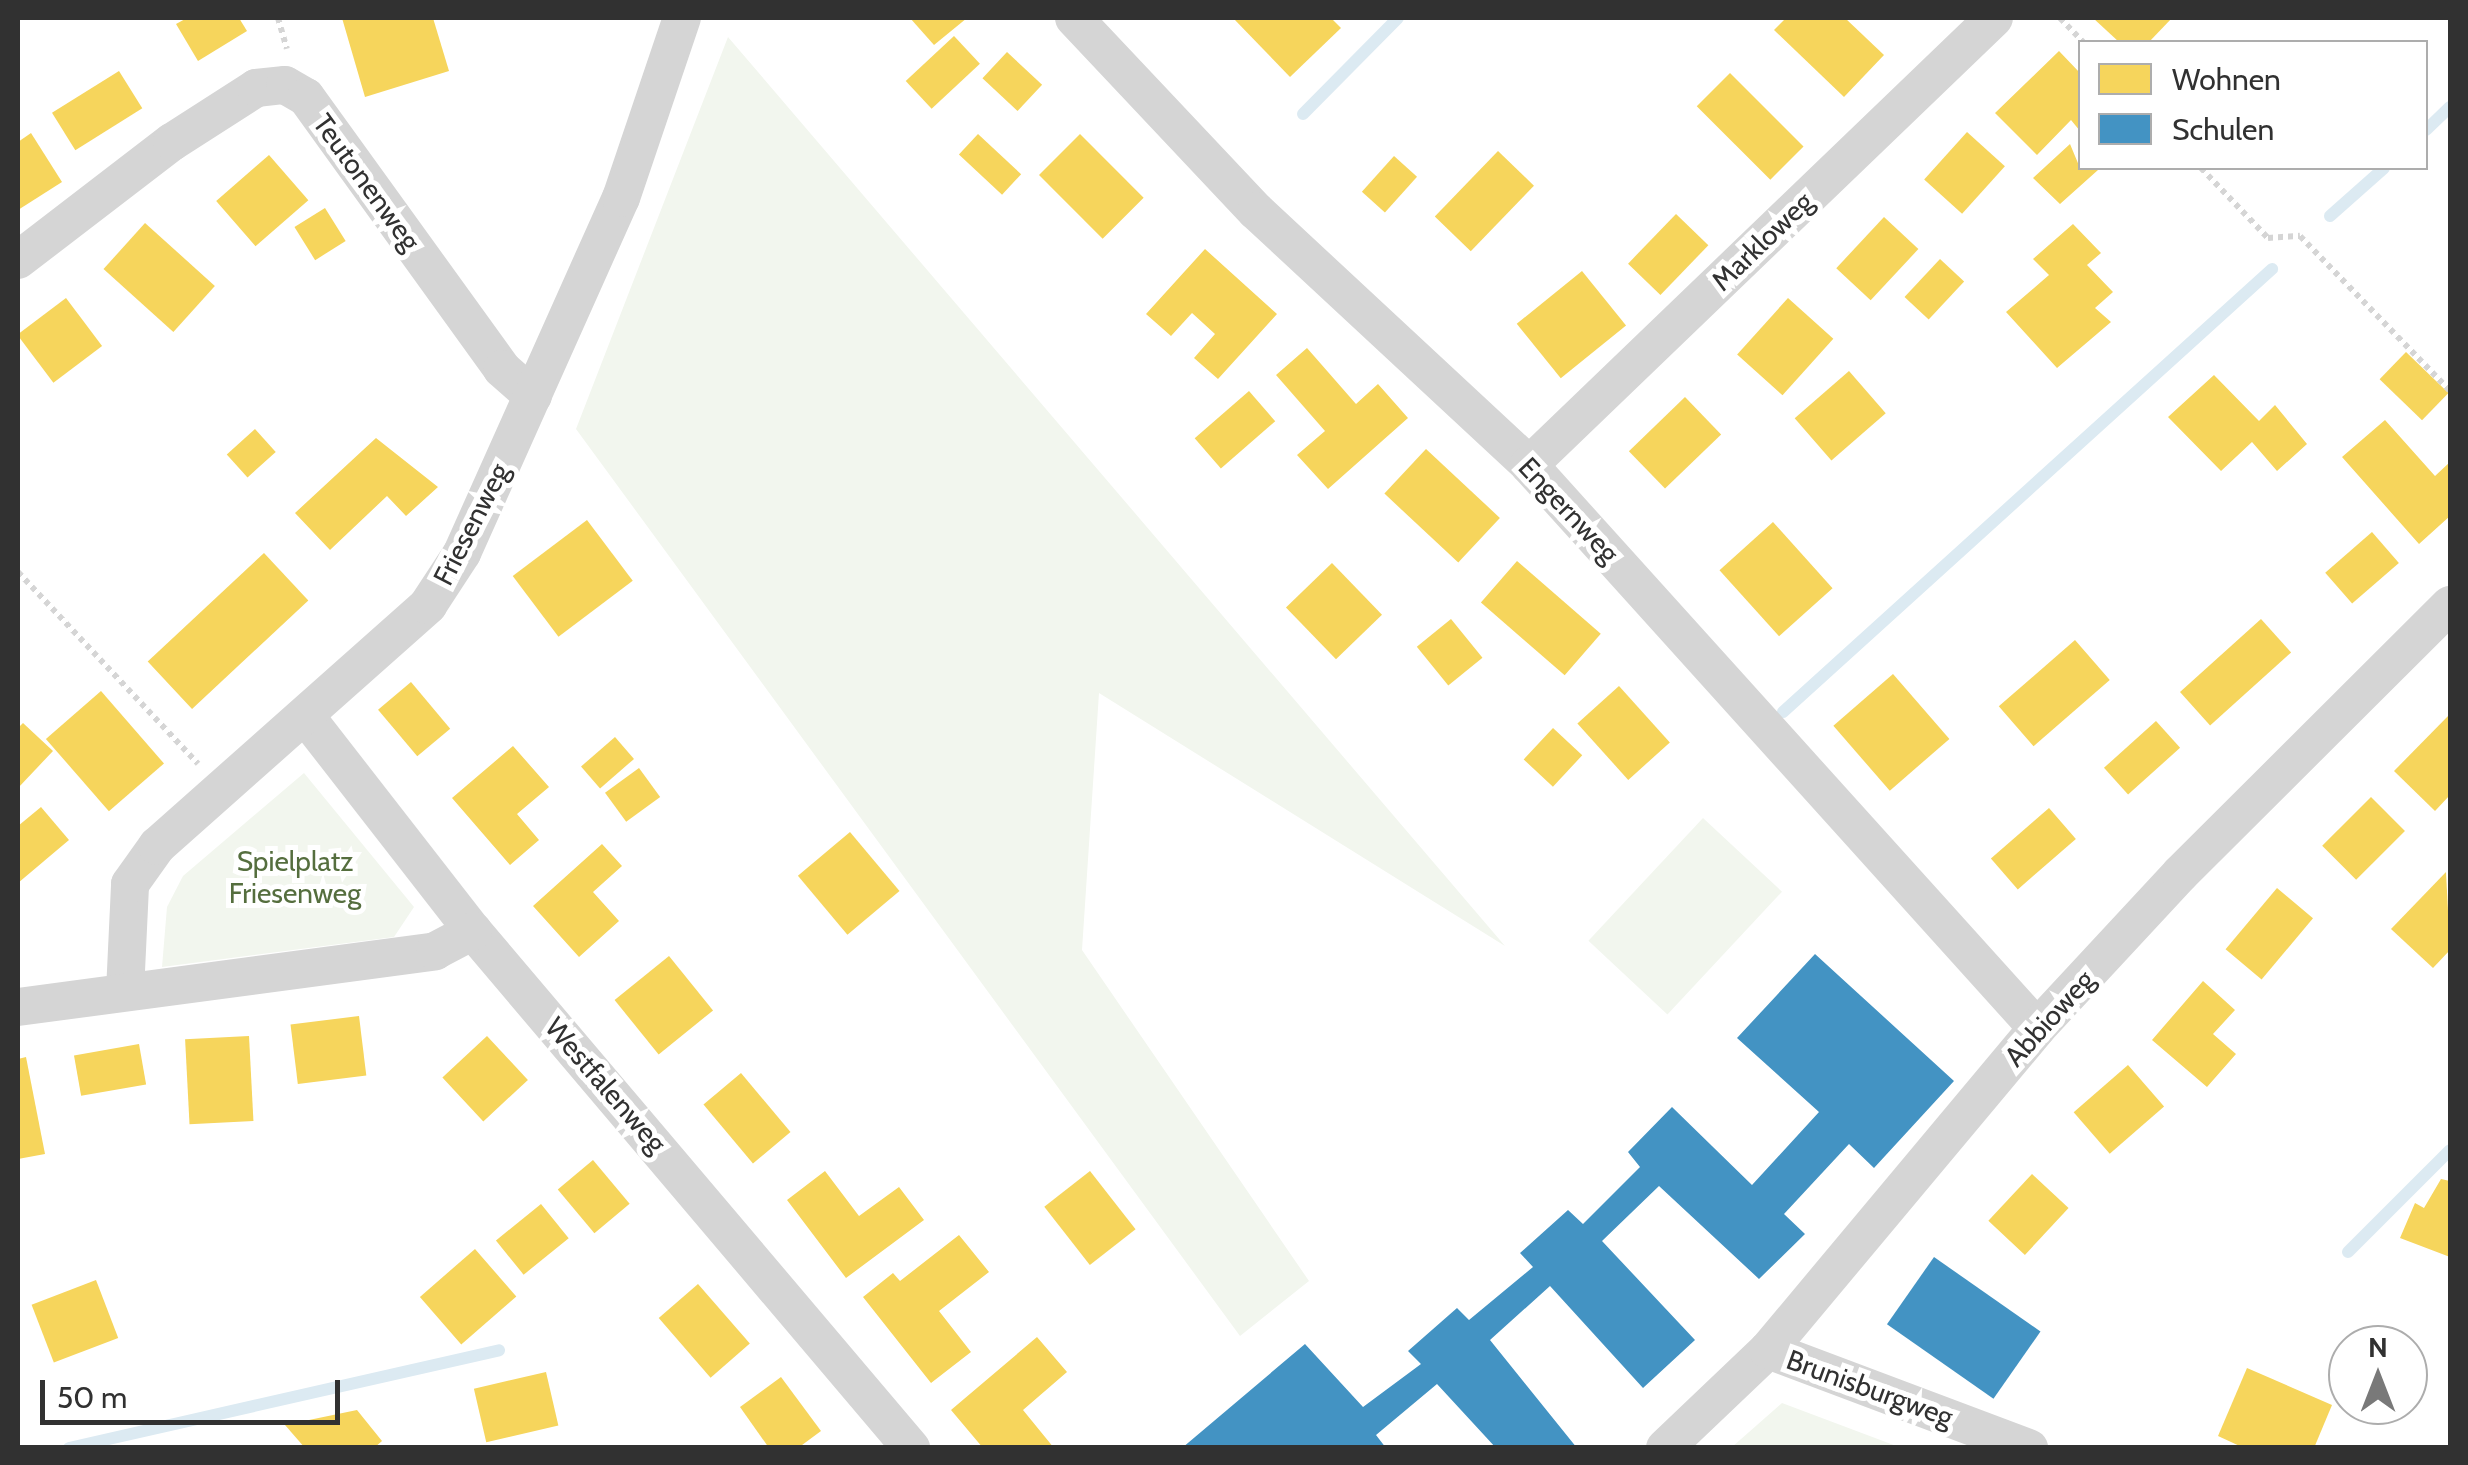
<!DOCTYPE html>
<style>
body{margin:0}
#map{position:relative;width:2468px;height:1465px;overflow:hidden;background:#fff;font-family:Cabin,sans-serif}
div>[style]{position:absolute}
.green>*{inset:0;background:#f2f6ee;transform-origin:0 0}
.homes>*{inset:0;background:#f6d55c;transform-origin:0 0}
.schools>*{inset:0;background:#4393c3;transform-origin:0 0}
.stream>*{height:12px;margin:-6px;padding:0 6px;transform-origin:6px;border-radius:6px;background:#dceaf2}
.path>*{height:6px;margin-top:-3px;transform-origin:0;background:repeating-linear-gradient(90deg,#d5d5d5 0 5px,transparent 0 10px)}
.street>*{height:38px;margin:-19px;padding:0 19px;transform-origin:19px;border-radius:19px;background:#d5d5d5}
span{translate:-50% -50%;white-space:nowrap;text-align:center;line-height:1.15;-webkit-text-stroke:10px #fff;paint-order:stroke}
.street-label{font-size:28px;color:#313131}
.park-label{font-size:28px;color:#556e3e}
.frame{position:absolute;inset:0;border:20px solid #313131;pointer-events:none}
.legend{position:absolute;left:2078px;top:40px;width:350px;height:130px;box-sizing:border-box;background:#fff;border:2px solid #adadad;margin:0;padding:12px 18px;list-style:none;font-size:30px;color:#313131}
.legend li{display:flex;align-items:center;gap:20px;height:50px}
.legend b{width:50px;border:2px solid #adadad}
.north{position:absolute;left:2328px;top:1325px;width:100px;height:100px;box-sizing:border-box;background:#fff;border:2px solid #adadad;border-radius:50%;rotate:0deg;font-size:28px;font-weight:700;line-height:40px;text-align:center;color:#313131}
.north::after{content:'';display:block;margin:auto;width:35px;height:45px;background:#797979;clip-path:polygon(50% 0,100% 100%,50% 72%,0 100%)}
.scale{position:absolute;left:40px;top:1380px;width:300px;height:45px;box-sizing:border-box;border:5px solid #313131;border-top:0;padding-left:12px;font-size:30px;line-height:35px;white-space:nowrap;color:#313131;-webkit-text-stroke:8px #fff;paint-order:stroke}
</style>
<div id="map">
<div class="green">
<i style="clip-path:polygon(728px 37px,1505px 946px,1099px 693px,1082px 950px,1309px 1281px,1240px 1336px,576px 429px)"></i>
<i style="clip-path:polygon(304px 773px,414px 907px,394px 937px,162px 967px,167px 907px,183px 876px)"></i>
<i style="left:1703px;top:818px;width:108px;height:168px;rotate:43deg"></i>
<i style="clip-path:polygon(1782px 1403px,1899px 1447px,1732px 1447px)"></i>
</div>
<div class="homes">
<i style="clip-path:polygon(187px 18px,239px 18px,247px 31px,198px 61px,176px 24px)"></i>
<i style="clip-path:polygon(342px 18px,433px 18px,449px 71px,365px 97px)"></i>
<i style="clip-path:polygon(910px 18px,967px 18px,934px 45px)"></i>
<i style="clip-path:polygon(1233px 18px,1331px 18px,1341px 28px,1290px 77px)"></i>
<i style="clip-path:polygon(1786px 18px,1845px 18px,1884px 55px,1844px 97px,1774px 30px)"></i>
<i style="clip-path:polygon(2093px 18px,2172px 18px,2149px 42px,2119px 42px)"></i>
<i style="left:954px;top:36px;width:38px;height:66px;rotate:47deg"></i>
<i style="clip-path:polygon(2059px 51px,2080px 73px,2080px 131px,2071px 120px,2037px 155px,1995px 113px)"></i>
<i style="left:1007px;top:52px;width:48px;height:36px;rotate:43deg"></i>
<i style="left:119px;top:71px;width:44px;height:79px;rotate:58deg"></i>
<i style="left:1730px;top:73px;width:104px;height:47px;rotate:45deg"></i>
<i style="left:1967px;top:132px;width:51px;height:64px;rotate:42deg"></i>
<i style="clip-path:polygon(31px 133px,62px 182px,18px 210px,18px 142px)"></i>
<i style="left:978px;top:134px;width:59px;height:28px;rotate:43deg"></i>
<i style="left:1080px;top:134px;width:90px;height:58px;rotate:45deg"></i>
<i style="clip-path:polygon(2070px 144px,2080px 168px,2098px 170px,2060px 204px,2033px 178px)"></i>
<i style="left:1498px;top:151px;width:50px;height:91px;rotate:44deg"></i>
<i style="left:269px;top:155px;width:60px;height:70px;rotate:49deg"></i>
<i style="left:1394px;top:156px;width:31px;height:48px;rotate:42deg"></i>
<i style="left:325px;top:208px;width:39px;height:36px;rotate:58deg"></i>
<i style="left:1676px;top:214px;width:45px;height:69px;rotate:44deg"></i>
<i style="left:1884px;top:217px;width:47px;height:70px;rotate:43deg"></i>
<i style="left:145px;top:223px;width:94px;height:62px;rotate:42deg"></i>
<i style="clip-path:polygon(2073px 224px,2101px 253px,2087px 265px,2113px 292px,2095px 308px,2111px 322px,2057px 368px,2006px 312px,2049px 275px,2033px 259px)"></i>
<i style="clip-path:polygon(1205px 249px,1277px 314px,1218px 379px,1194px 358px,1215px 334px,1192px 313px,1171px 336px,1146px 314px)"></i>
<i style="left:1940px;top:259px;width:33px;height:52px;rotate:43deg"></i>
<i style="left:1582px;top:271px;width:70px;height:84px;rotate:51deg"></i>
<i style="left:66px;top:298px;width:60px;height:61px;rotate:53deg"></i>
<i style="left:1788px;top:298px;width:61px;height:76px;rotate:42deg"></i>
<i style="clip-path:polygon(1307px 348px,1356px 404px,1378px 384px,1408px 418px,1328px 489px,1297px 455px,1325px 431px,1276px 375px)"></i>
<i style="left:2406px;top:352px;width:59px;height:38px;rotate:44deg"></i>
<i style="left:1849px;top:371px;width:56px;height:72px;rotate:49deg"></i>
<i style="clip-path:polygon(2214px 375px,2259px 421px,2275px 405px,2307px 444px,2277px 471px,2252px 442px,2221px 471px,2168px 417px)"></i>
<i style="left:1249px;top:391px;width:40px;height:72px;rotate:49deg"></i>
<i style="left:1685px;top:397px;width:52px;height:78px;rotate:46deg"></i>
<i style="clip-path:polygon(2385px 420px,2435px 476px,2450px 462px,2450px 516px,2419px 544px,2342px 457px)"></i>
<i style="left:255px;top:429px;width:31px;height:38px;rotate:48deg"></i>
<i style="clip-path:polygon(376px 438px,438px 487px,406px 516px,387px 496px,330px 550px,295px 513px)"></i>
<i style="left:1426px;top:449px;width:101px;height:61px;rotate:43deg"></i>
<i style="left:587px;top:520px;width:76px;height:93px;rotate:53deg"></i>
<i style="left:1773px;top:522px;width:89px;height:72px;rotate:48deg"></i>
<i style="left:2372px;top:532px;width:41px;height:62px;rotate:49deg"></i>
<i style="left:264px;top:553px;width:65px;height:159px;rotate:47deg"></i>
<i style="left:1517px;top:561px;width:111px;height:55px;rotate:41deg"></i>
<i style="left:1332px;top:563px;width:72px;height:64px;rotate:46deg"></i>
<i style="left:1451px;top:619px;width:50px;height:44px;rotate:51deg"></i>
<i style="left:2261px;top:619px;width:45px;height:109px;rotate:48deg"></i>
<i style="left:2075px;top:640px;width:53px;height:101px;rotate:49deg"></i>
<i style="left:1893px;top:674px;width:86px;height:79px;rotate:49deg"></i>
<i style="left:411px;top:682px;width:61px;height:43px;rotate:50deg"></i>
<i style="left:1619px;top:686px;width:76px;height:56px;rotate:48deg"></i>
<i style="left:101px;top:691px;width:96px;height:73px;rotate:49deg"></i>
<i style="clip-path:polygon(2450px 714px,2450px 795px,2435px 811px,2394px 771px)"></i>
<i style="left:2156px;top:721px;width:36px;height:70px;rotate:48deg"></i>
<i style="clip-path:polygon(23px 723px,53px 751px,18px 788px,18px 728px)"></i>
<i style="left:1553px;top:728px;width:40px;height:43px;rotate:43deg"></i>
<i style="left:615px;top:737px;width:29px;height:45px;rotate:49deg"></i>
<i style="clip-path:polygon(513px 746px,549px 787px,517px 814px,539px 840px,510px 865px,452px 798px)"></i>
<i style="left:639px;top:768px;width:36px;height:42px;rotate:54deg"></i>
<i style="left:2371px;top:797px;width:48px;height:69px;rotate:45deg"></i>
<i style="clip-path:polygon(41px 807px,69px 840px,18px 883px,18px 826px)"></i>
<i style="left:2049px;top:808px;width:41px;height:77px;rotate:49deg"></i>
<i style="left:850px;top:832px;width:77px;height:68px;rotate:50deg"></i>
<i style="clip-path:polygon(602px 844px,622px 866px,593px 892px,619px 921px,579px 957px,533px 906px)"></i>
<i style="clip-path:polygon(2446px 872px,2450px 950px,2433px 968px,2391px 929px)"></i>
<i style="left:2277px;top:888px;width:47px;height:80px;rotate:40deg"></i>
<i style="left:669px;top:956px;width:70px;height:70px;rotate:51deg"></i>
<i style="clip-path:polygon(2203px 981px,2235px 1010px,2213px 1034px,2236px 1054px,2207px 1087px,2152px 1040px)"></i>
<i style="left:359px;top:1016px;width:60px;height:69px;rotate:83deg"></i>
<i style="left:249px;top:1036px;width:85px;height:64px;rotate:87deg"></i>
<i style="left:487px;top:1036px;width:60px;height:61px;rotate:47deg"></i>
<i style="left:139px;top:1044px;width:41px;height:66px;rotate:80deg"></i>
<i style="clip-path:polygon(26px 1057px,45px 1154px,18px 1159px,18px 1059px)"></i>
<i style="left:2128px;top:1065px;width:55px;height:72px;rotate:49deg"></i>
<i style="left:741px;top:1073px;width:77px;height:49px;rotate:50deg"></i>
<i style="left:593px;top:1160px;width:57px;height:46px;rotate:50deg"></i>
<i style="clip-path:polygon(825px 1171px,859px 1216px,899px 1187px,924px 1220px,846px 1278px,787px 1200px)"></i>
<i style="left:1090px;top:1171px;width:74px;height:58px;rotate:52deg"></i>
<i style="left:2032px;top:1174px;width:50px;height:64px;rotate:43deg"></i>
<i style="clip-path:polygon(2441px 1179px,2450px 1181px,2450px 1257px,2400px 1238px,2415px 1203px,2424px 1208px)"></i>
<i style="left:541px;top:1204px;width:44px;height:58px;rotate:51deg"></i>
<i style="clip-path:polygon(959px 1235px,989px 1272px,939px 1311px,971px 1352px,931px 1383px,863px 1297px,893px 1273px,900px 1281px)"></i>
<i style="left:475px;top:1249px;width:63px;height:73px;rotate:49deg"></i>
<i style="left:96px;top:1280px;width:62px;height:69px;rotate:69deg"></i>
<i style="left:698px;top:1284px;width:79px;height:52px;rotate:49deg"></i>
<i style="clip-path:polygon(1037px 1337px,1067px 1372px,1023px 1410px,1054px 1448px,983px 1448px,951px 1410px)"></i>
<i style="clip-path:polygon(2247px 1368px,2332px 1405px,2314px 1448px,2244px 1448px,2218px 1436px)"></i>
<i style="left:546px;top:1372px;width:55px;height:74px;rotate:77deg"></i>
<i style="clip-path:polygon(781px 1377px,821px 1431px,798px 1448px,769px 1448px,740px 1407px)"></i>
<i style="clip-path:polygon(357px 1410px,382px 1441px,374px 1448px,305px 1448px,285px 1425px)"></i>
</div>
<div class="schools">
<i style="clip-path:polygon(1815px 954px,1954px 1081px,1874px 1168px,1849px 1144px,1784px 1214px,1805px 1234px,1759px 1279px,1659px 1186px,1602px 1241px,1695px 1340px,1643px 1388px,1550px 1286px,1490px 1340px,1577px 1448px,1496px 1448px,1437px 1384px,1376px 1435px,1386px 1448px,1182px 1448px,1305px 1344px,1363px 1407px,1421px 1364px,1408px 1351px,1457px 1308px,1469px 1320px,1533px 1267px,1520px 1253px,1568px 1210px,1583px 1224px,1640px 1167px,1628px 1152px,1672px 1107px,1752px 1185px,1819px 1112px,1737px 1038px)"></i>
<i style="left:1934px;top:1257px;width:130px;height:82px;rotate:35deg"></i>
</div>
<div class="stream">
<i style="left:1303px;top:114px;width:135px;rotate:-45.3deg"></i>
<i style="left:2426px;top:130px;width:33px;rotate:-44deg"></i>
<i style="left:2330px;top:216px;width:72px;rotate:-41.6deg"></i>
<i style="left:1783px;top:712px;width:660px;rotate:-42.17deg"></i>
<i style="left:2348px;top:1252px;width:144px;rotate:-45deg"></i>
<i style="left:69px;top:1448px;width:441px;rotate:-12.8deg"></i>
</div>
<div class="path">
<i style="left:278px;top:18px;width:32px;rotate:74deg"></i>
<i style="left:2060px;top:18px;width:33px;rotate:46deg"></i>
<i style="left:2201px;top:168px;width:97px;rotate:46.3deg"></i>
<i style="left:2268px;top:238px;width:32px;rotate:-4deg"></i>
<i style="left:2300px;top:236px;width:216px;rotate:45.9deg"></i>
<i style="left:18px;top:572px;width:263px;rotate:46.8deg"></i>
</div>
<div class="street">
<i style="left:1074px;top:18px;width:265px;rotate:46.7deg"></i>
<i style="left:1256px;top:211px;width:373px;rotate:42.9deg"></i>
<i style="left:1529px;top:465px;width:758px;rotate:47.94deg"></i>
<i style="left:18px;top:260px;width:194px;rotate:-37.5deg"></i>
<i style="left:172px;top:142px;width:100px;rotate:-32.7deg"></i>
<i style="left:256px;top:88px;width:29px;rotate:-6deg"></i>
<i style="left:285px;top:85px;width:24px;rotate:30deg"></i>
<i style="left:306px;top:97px;width:335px;rotate:54.2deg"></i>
<i style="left:502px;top:369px;width:41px;rotate:41.1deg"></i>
<i style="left:1529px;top:465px;width:645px;rotate:-43.87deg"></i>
<i style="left:307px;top:718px;width:270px;rotate:52.1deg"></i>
<i style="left:473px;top:931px;width:678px;rotate:49.73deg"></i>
<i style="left:125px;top:992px;width:108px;rotate:-87.3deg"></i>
<i style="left:130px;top:884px;width:47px;rotate:-54.6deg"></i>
<i style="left:157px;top:846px;width:363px;rotate:-41.6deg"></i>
<i style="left:428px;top:605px;width:62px;rotate:-56.8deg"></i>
<i style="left:462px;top:553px;width:389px;rotate:-65.9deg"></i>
<i style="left:621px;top:198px;width:190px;rotate:-71.3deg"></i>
<i style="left:18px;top:1007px;width:421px;rotate:-7.6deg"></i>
<i style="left:435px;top:951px;width:43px;rotate:-27.8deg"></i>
<i style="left:1768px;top:1350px;width:279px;rotate:20.6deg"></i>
<i style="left:1665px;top:1448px;width:142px;rotate:-43.6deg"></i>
<i style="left:1768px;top:1350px;width:420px;rotate:-50.1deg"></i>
<i style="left:2037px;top:1028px;width:210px;rotate:-47.1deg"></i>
<i style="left:2180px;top:874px;width:381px;rotate:-44.9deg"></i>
</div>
<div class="street-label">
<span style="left:367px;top:182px;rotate:54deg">Teutonenweg</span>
<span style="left:1762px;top:241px;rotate:-44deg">Markloweg</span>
<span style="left:1569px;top:510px;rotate:47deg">Engernweg</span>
<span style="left:471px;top:524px;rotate:-63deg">Friesenweg</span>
<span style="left:2049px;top:1018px;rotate:-48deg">Abbioweg</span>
<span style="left:606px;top:1085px;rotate:49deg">Westfalenweg</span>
<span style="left:1870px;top:1388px;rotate:20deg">Brunisburgweg</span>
</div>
<div class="park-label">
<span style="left:295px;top:877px">Spielplatz<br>Friesenweg</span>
</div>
<div class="frame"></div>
<ul class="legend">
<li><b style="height:28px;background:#f6d55c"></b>Wohnen</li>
<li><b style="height:28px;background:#4393c3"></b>Schulen</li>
</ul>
<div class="north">N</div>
<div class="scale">50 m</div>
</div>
